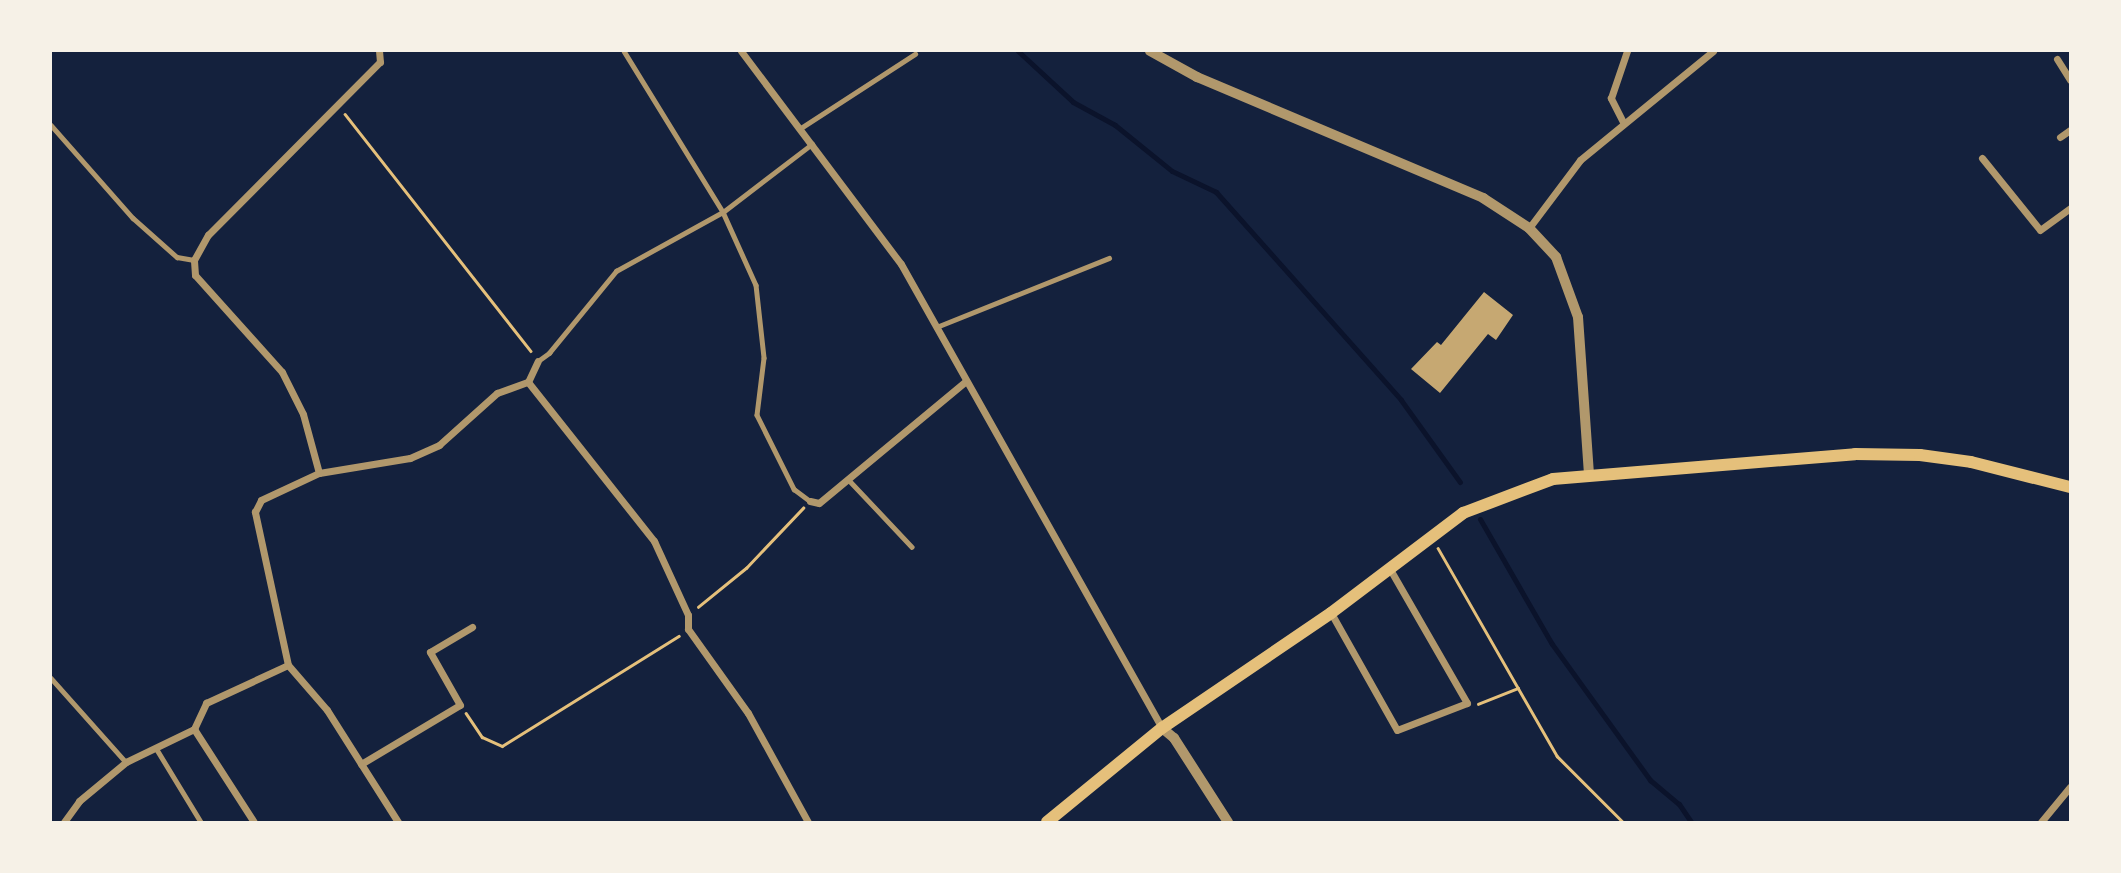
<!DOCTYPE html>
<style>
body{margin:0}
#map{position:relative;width:2121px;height:873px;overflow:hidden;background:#14213d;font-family:"Alegreya Sans",sans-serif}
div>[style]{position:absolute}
.stream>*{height:5px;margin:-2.5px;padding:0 2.5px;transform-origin:2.5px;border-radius:2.5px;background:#0b132b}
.building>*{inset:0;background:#c6a872}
.path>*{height:2.5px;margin:-1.25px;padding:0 1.25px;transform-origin:1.25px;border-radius:1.25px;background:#e5c07b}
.service>*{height:4.5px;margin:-2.25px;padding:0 2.25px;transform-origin:2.25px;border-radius:2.25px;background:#b1986c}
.minor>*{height:7px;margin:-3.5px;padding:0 3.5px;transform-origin:3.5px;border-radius:3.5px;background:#b1986c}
.tertiary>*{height:10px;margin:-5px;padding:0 5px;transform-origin:5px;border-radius:5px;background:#b1986c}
.secondary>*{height:12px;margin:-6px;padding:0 6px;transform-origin:6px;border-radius:6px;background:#e5c07b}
span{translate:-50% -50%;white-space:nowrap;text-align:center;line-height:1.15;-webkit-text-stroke:5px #f6f1e7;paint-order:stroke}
.frame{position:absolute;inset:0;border:52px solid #f6f1e7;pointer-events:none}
</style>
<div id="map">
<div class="stream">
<i style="left:1018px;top:51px;width:75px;rotate:42.8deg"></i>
<i style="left:1073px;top:102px;width:48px;rotate:28.7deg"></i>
<i style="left:1115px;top:125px;width:73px;rotate:38.9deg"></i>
<i style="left:1172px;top:171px;width:49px;rotate:25.5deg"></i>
<i style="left:1216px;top:192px;width:278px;rotate:48.3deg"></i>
<i style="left:1401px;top:400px;width:101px;rotate:54.3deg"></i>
<i style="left:1480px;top:519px;width:144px;rotate:60.1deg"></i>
<i style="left:1552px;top:644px;width:168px;rotate:54.2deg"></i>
<i style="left:1650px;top:780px;width:38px;rotate:40deg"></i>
<i style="left:1679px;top:804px;width:22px;rotate:56deg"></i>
</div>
<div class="building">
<i style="clip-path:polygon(1484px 292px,1513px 315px,1496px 340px,1488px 334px,1440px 393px,1411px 369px,1437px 342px,1441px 345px)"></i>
</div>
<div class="path">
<i style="left:345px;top:114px;width:301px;rotate:51.9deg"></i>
<i style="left:1438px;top:548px;width:240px;rotate:60.2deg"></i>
<i style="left:1557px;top:756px;width:93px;rotate:45deg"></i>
<i style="left:698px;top:607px;width:62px;rotate:-39.1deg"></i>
<i style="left:746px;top:568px;width:83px;rotate:-46.5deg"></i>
<i style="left:1478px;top:704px;width:43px;rotate:-21.8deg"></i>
<i style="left:466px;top:713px;width:29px;rotate:56deg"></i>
<i style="left:482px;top:737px;width:22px;rotate:24deg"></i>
<i style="left:502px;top:746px;width:208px;rotate:-31.9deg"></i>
</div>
<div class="service">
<i style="left:624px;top:51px;width:189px;rotate:58.4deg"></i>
<i style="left:723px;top:212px;width:80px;rotate:65.7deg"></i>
<i style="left:756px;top:285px;width:73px;rotate:83.7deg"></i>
<i style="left:764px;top:358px;width:57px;rotate:97deg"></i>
<i style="left:757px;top:415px;width:83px;rotate:63.4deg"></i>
<i style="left:794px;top:489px;width:20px;rotate:37deg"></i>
<i style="left:51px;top:125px;width:124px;rotate:48.6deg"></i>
<i style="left:133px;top:218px;width:59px;rotate:41.6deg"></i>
<i style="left:177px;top:257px;width:17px;rotate:10deg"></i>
<i style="left:801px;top:128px;width:136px;rotate:-33deg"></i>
<i style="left:939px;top:326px;width:183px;rotate:-21.8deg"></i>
<i style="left:538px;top:361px;width:14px;rotate:-36deg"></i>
<i style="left:549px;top:353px;width:106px;rotate:-50.7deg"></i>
<i style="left:616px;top:271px;width:122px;rotate:-28.9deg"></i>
<i style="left:723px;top:212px;width:112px;rotate:-37.4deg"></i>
<i style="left:848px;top:479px;width:93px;rotate:46.7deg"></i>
<i style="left:51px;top:678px;width:111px;rotate:48.3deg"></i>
<i style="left:156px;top:748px;width:87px;rotate:58.7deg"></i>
</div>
<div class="minor">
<i style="left:741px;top:51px;width:266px;rotate:53.1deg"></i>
<i style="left:901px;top:264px;width:532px;rotate:60.64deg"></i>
<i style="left:2057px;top:59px;width:25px;rotate:58deg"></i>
<i style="left:1623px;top:122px;width:27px;rotate:-117deg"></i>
<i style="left:1611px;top:98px;width:50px;rotate:-71.2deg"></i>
<i style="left:2060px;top:137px;width:12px;rotate:-35deg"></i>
<i style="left:1982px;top:158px;width:92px;rotate:51.1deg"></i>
<i style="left:2040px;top:230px;width:37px;rotate:-36deg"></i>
<i style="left:1529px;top:228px;width:85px;rotate:-53.1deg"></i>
<i style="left:1580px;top:160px;width:172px;rotate:-39.3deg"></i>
<i style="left:528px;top:382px;width:203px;rotate:51.6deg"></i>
<i style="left:654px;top:541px;width:81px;rotate:65.3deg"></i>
<i style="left:688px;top:615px;width:14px;rotate:90deg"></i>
<i style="left:688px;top:629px;width:103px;rotate:54.5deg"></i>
<i style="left:748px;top:713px;width:124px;rotate:61.2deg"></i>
<i style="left:528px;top:382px;width:23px;rotate:-65deg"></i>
<i style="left:319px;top:473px;width:61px;rotate:-105.2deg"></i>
<i style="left:303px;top:414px;width:47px;rotate:-116.6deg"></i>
<i style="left:282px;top:372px;width:130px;rotate:-131.9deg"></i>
<i style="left:195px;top:275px;width:15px;rotate:-94deg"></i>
<i style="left:194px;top:260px;width:29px;rotate:-61deg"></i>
<i style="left:208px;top:235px;width:244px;rotate:-45.2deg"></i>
<i style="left:380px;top:62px;width:11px;rotate:-95deg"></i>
<i style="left:810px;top:501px;width:9px;rotate:13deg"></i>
<i style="left:819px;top:503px;width:191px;rotate:-39.7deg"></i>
<i style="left:1331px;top:613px;width:134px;rotate:60.6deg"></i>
<i style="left:1397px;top:730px;width:75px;rotate:-21.1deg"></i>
<i style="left:1467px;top:703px;width:155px;rotate:-119.9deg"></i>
<i style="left:194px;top:729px;width:111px;rotate:57.2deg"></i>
<i style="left:361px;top:764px;width:115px;rotate:-30.8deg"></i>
<i style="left:460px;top:705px;width:61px;rotate:-119.5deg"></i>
<i style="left:430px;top:652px;width:49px;rotate:-30.8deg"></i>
<i style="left:64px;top:822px;width:26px;rotate:-54deg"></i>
<i style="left:79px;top:801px;width:61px;rotate:-39.7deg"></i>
<i style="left:126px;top:762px;width:76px;rotate:-25.9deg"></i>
<i style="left:194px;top:729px;width:29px;rotate:-65deg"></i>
<i style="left:206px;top:703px;width:90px;rotate:-24.9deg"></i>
<i style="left:398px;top:822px;width:133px;rotate:-122.4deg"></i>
<i style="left:327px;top:710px;width:60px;rotate:-130.9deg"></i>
<i style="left:288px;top:665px;width:157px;rotate:-102.2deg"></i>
<i style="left:255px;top:512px;width:13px;rotate:-63deg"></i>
<i style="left:261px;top:500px;width:64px;rotate:-25deg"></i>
<i style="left:319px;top:473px;width:92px;rotate:-9.4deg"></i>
<i style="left:410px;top:458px;width:32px;rotate:-24deg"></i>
<i style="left:439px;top:445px;width:78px;rotate:-41.9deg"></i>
<i style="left:497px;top:393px;width:33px;rotate:-20deg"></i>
<i style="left:2041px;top:822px;width:45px;rotate:-50.4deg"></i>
</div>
<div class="tertiary">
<i style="left:1150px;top:51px;width:54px;rotate:29deg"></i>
<i style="left:1197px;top:77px;width:311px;rotate:22.9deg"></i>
<i style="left:1483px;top:198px;width:55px;rotate:33.1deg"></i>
<i style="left:1529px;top:228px;width:40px;rotate:47deg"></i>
<i style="left:1556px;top:257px;width:64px;rotate:69.9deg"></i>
<i style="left:1578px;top:317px;width:158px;rotate:86deg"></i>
<i style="left:1162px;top:728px;width:16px;rotate:40deg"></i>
<i style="left:1174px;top:738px;width:100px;rotate:57.3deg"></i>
</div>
<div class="secondary">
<i style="left:1047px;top:822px;width:149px;rotate:-39.3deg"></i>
<i style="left:1162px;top:728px;width:204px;rotate:-34.2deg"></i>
<i style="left:1331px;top:613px;width:166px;rotate:-37.1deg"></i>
<i style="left:1463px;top:513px;width:96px;rotate:-20.7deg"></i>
<i style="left:1553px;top:479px;width:303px;rotate:-4.7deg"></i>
<i style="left:1855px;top:454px;width:65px;rotate:0.9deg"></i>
<i style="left:1920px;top:455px;width:51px;rotate:7.8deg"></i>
<i style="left:1971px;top:462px;width:102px;rotate:14.2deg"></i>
</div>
<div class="frame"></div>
</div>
